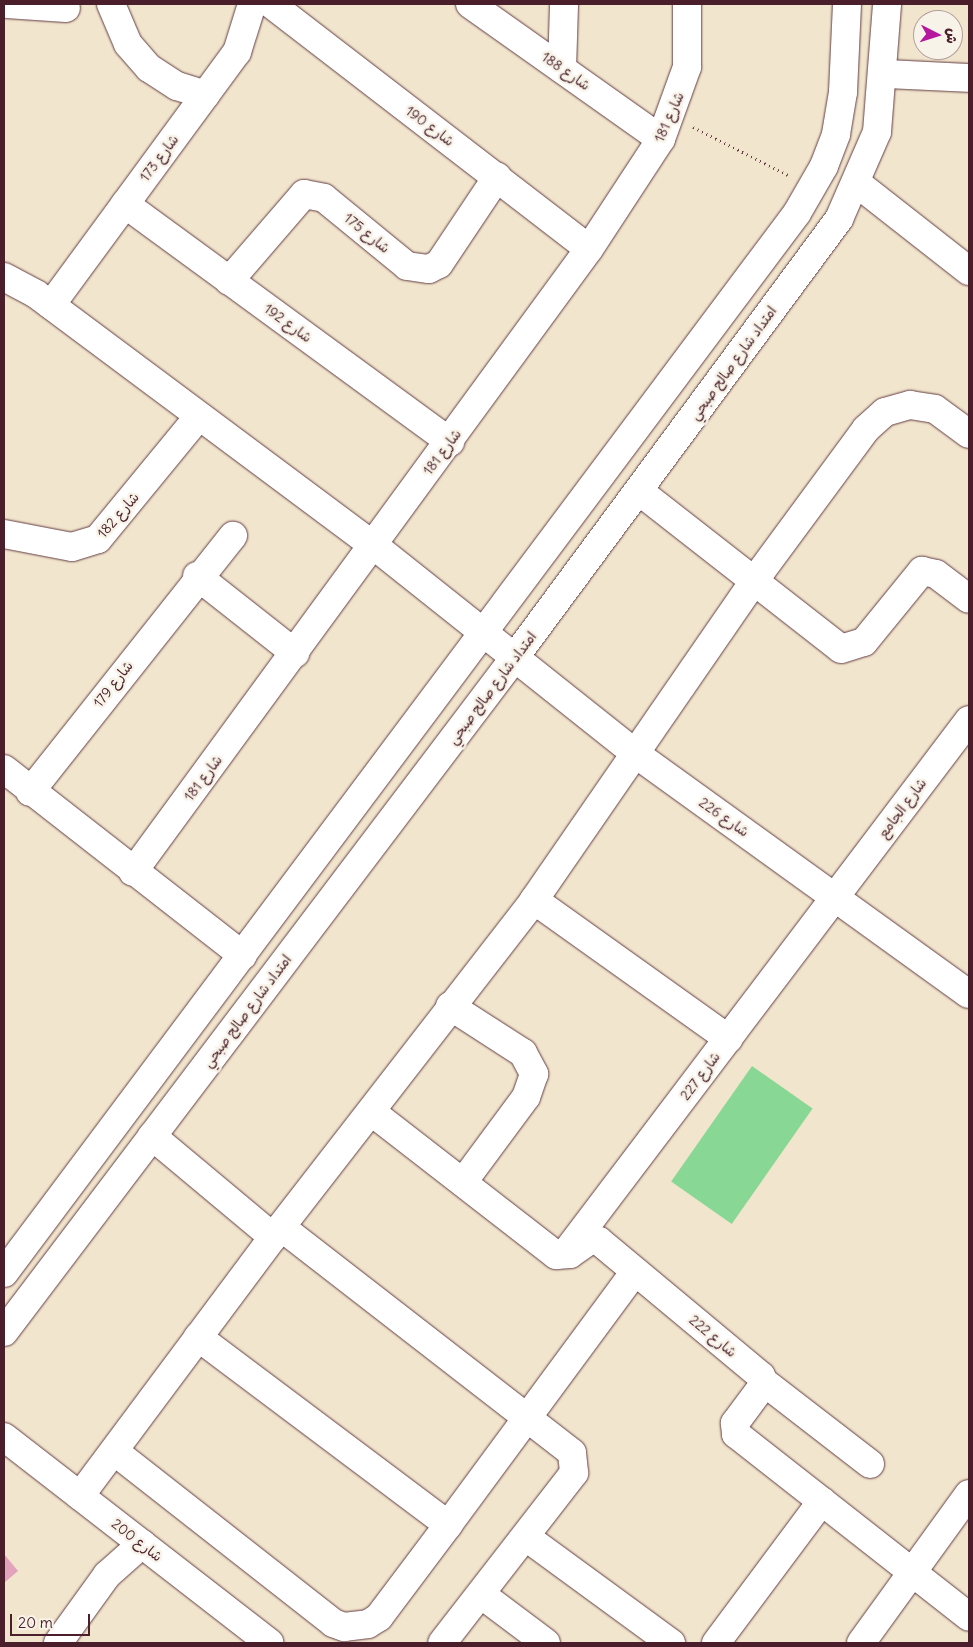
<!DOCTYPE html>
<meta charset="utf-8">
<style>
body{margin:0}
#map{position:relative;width:973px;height:1647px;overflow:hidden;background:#f2e5cd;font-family:Delius,"Playpen Sans Arabic",sans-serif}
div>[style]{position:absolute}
.green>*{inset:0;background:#89d795;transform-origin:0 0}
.building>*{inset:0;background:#e4a3bc}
.path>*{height:3px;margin-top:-1.5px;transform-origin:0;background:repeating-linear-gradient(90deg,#633d43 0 1px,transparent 0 5px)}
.roads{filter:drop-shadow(0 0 1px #633d43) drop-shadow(0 0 1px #633d43)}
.minor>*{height:28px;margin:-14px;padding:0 14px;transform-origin:14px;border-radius:14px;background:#fff}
span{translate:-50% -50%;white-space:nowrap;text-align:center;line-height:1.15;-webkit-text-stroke:5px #f7f3e8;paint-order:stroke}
.street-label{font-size:14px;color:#4a1f2b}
.frame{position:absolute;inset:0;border:5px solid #4a1f2b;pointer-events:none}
.north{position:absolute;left:913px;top:10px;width:50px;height:50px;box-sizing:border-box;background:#f7f3e8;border:1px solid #b29e9c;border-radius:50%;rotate:95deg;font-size:14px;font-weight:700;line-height:20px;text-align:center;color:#4a1f2b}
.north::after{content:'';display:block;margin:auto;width:18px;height:22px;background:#b5179e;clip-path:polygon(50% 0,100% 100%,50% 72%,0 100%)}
.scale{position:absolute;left:10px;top:1614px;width:80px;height:22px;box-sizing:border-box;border:2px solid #4a1f2b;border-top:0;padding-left:6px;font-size:15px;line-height:18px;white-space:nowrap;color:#4a1f2b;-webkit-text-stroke:4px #f7f3e8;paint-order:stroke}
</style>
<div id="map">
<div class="green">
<i style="left:752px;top:1066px;width:74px;height:141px;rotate:35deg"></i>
</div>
<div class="building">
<i style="clip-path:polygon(4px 1554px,18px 1571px,4px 1583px)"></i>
</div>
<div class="path">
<i style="left:693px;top:127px;width:106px;rotate:26.8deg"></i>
</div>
<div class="roads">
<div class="minor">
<i style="left:7px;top:4px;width:59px;rotate:3.9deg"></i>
<i style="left:111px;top:4px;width:43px;rotate:67deg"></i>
<i style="left:128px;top:44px;width:32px;rotate:49deg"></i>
<i style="left:149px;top:68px;width:33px;rotate:33deg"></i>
<i style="left:177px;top:86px;width:30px;rotate:17deg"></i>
<i style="left:271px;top:4px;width:401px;rotate:37.6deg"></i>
<i style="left:470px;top:4px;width:234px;rotate:35.3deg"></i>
<i style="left:562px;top:69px;width:65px;rotate:-88.2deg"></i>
<i style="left:885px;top:74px;width:84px;rotate:2.7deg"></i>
<i style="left:858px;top:184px;width:141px;rotate:38.1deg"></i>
<i style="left:125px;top:204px;width:403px;rotate:36.2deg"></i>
<i style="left:4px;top:277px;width:36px;rotate:28deg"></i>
<i style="left:36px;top:294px;width:419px;rotate:36.7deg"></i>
<i style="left:372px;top:544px;width:337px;rotate:38.5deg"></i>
<i style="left:636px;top:754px;width:410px;rotate:35.8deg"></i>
<i style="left:229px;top:281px;width:115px;rotate:-49.2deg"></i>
<i style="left:304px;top:194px;width:20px;rotate:11deg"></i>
<i style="left:324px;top:198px;width:107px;rotate:39.3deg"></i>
<i style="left:407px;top:266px;width:22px;rotate:8deg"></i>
<i style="left:429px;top:269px;width:11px;rotate:-27deg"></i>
<i style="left:439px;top:264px;width:105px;rotate:-56.3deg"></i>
<i style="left:51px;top:305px;width:314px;rotate:-53.7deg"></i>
<i style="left:237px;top:52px;width:50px;rotate:-72.6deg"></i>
<i style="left:639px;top:491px;width:256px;rotate:38deg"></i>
<i style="left:841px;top:649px;width:24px;rotate:-17deg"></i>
<i style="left:864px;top:642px;width:92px;rotate:-50.8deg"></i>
<i style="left:922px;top:571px;width:14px;rotate:12deg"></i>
<i style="left:936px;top:574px;width:41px;rotate:37.1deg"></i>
<i style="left:4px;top:534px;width:69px;rotate:10.8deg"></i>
<i style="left:72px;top:547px;width:27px;rotate:-17deg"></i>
<i style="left:98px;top:539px;width:159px;rotate:-50.6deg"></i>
<i style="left:197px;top:576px;width:125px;rotate:38.2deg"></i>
<i style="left:4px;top:769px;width:303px;rotate:38deg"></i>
<i style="left:30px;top:792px;width:327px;rotate:-51.6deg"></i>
<i style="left:133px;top:872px;width:772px;rotate:-53.8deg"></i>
<i style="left:589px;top:249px;width:131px;rotate:-56.8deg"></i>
<i style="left:661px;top:139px;width:77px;rotate:-70.1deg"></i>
<i style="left:687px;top:67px;width:63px;rotate:-90deg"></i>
<i style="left:534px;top:900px;width:239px;rotate:35.5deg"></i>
<i style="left:450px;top:1006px;width:87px;rotate:32.8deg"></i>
<i style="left:523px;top:1053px;width:24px;rotate:62deg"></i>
<i style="left:534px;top:1074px;width:24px;rotate:109deg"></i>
<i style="left:526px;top:1097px;width:106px;rotate:126.5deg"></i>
<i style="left:373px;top:1113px;width:232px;rotate:37.8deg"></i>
<i style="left:556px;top:1255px;width:14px;rotate:-4deg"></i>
<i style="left:570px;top:1254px;width:24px;rotate:-35deg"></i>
<i style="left:590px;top:1240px;width:9px;rotate:6deg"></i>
<i style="left:599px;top:1241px;width:211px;rotate:39.8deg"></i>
<i style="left:761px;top:1376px;width:9px;rotate:69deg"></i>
<i style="left:764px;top:1384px;width:49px;rotate:126.6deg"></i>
<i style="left:735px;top:1423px;width:11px;rotate:85deg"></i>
<i style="left:736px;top:1434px;width:296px;rotate:38.1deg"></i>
<i style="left:152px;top:1136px;width:158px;rotate:39.9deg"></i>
<i style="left:281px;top:1227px;width:368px;rotate:37.8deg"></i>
<i style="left:572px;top:1453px;width:20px;rotate:84deg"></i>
<i style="left:574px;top:1473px;width:215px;rotate:127.8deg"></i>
<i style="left:567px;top:1251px;width:666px;rotate:-52.87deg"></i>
<i style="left:4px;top:1273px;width:1324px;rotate:-53.2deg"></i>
<i style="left:797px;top:213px;width:54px;rotate:-60.1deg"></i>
<i style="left:824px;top:166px;width:34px;rotate:-69deg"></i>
<i style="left:836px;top:134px;width:43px;rotate:-80.5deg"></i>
<i style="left:843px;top:92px;width:88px;rotate:-87.4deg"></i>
<i style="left:4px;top:1332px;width:847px;rotate:-52.87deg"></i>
<i style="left:515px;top:657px;width:545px;rotate:-53.51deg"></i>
<i style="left:839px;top:219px;width:95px;rotate:-66.4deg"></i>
<i style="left:877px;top:132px;width:128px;rotate:-85.5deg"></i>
<i style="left:198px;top:1337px;width:313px;rotate:36.9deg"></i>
<i style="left:764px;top:1382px;width:134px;rotate:37.7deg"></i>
<i style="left:4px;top:1437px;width:336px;rotate:37.8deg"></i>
<i style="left:114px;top:1451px;width:278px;rotate:38.1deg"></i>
<i style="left:333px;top:1623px;width:12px;rotate:20deg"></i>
<i style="left:344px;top:1627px;width:24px;rotate:-7deg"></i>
<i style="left:368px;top:1624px;width:13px;rotate:-32deg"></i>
<i style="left:379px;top:1617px;width:115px;rotate:-53.1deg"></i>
<i style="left:448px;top:1525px;width:315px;rotate:-53.6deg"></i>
<i style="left:80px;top:1496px;width:323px;rotate:-53.3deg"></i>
<i style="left:273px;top:1237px;width:426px;rotate:-52.2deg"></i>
<i style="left:534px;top:900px;width:388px;rotate:-55.4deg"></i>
<i style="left:754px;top:581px;width:189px;rotate:-53.6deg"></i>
<i style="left:866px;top:429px;width:25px;rotate:-42deg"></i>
<i style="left:885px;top:412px;width:26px;rotate:-16deg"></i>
<i style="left:910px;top:405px;width:25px;rotate:9deg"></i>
<i style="left:935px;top:409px;width:42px;rotate:36.3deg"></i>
<i style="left:526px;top:1537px;width:180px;rotate:36.2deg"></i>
<i style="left:482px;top:1595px;width:80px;rotate:36.9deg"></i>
<i style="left:58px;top:1643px;width:84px;rotate:-54.2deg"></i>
<i style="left:107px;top:1575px;width:47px;rotate:-41.5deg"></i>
<i style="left:716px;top:1643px;width:177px;rotate:-53.3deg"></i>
<i style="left:861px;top:1643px;width:184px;rotate:-54.1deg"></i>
</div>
</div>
<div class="street-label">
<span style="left:566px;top:71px;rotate:35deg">شارع 188</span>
<span style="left:669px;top:117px;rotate:-66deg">شارع 181</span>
<span style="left:430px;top:126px;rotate:37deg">شارع 190</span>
<span style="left:159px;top:158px;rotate:-53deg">شارع 173</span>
<span style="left:367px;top:233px;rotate:39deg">شارع 175</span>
<span style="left:288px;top:323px;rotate:36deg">شارع 192</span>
<span style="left:733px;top:363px;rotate:-54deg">امتداد شارع صالح صبحي</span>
<span style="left:442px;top:452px;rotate:-53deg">شارع 181</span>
<span style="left:118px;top:515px;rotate:-49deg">شارع 182</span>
<span style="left:113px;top:684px;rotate:-52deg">شارع 179</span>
<span style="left:492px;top:688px;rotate:-53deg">امتداد شارع صالح صبحي</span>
<span style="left:203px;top:778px;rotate:-53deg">شارع 181</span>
<span style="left:902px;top:808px;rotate:-53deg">شارع الجامع</span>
<span style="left:724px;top:817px;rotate:35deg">شارع 226</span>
<span style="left:247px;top:1011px;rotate:-53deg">امتداد شارع صالح صبحي</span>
<span style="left:700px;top:1076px;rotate:-53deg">شارع 227</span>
<span style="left:713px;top:1336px;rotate:40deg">شارع 222</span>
<span style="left:137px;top:1540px;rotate:38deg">شارع 200</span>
</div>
<div class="frame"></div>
<div class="north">ش</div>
<div class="scale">20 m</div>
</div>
